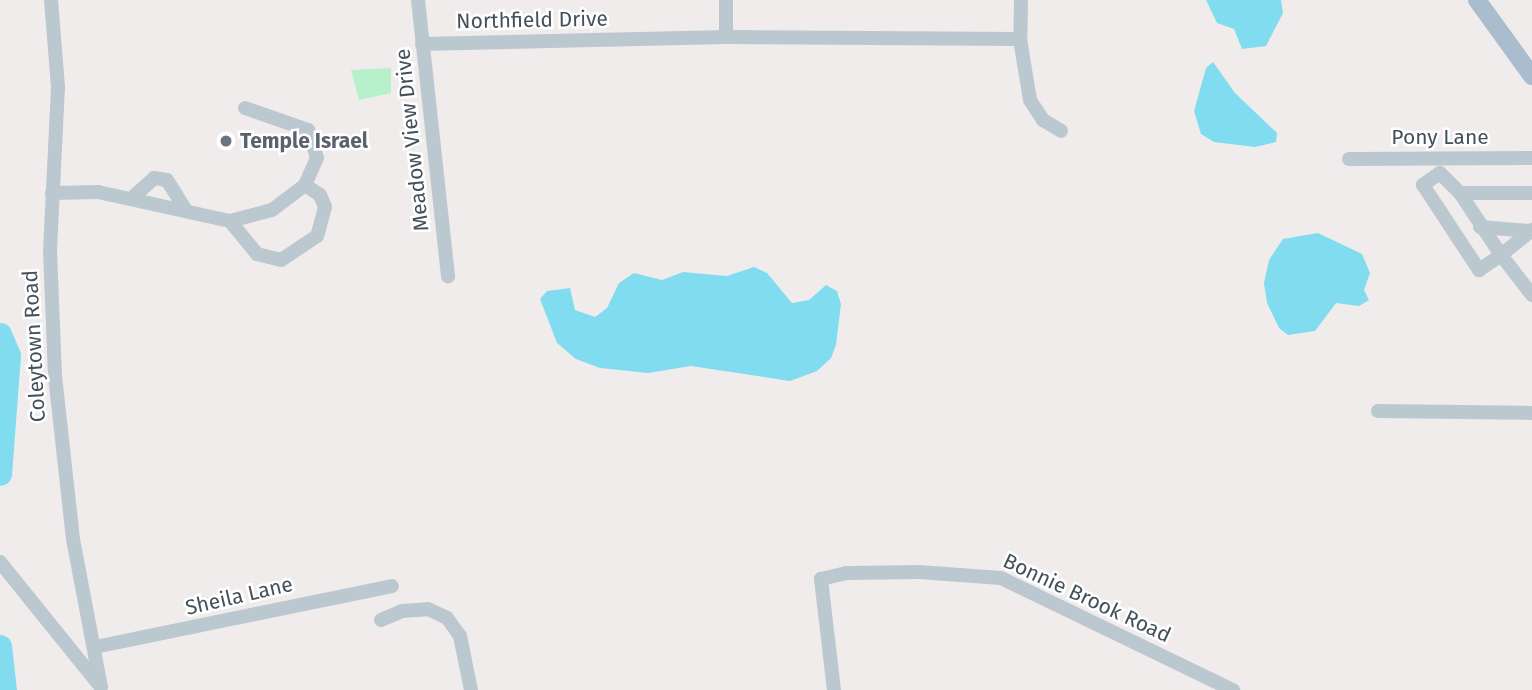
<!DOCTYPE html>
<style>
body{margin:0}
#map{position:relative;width:1532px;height:690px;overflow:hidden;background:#f0ecec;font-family:"Fira Sans",sans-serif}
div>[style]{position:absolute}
.green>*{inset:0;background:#b7f1cc}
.water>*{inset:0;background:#82dcf0}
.river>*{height:23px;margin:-11.5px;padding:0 11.5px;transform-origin:11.5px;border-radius:11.5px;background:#82dcf0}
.minor>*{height:14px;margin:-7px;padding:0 7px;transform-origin:7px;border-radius:7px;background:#bcc8d0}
.major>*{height:18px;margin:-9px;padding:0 9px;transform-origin:9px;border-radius:9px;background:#aabdce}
.dots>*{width:19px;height:19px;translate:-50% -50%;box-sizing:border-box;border:4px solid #fff;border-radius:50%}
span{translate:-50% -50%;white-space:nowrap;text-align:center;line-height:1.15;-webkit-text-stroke:5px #fff;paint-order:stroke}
.street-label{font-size:21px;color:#44515b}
.worship-label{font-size:21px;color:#5b616d;font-weight:700}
.left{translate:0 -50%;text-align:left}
</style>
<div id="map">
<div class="green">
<i style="clip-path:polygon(391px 68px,391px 93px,359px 100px,351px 70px)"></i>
</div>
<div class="water">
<i style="clip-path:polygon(1206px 0,1281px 0,1283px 13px,1266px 46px,1242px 49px,1234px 29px,1217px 23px)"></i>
<i style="clip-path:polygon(1213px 62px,1235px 93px,1277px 133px,1276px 142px,1255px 147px,1214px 142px,1201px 134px,1194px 111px,1206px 68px)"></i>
<i style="clip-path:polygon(1318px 233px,1362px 254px,1370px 273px,1364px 290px,1369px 300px,1359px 306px,1336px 303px,1315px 331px,1288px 335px,1279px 328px,1267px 303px,1264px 283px,1269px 260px,1283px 239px)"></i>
<i style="clip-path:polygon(754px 267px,767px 273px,792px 303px,809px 300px,826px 285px,837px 291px,841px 304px,836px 345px,831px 358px,817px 371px,790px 381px,691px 366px,648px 373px,600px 368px,576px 359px,557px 343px,540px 299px,547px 291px,570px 288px,575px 310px,595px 317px,607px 308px,619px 283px,634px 273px,662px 280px,683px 272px,727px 276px)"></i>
</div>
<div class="river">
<i style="left:0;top:334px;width:23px;rotate:67deg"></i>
<i style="left:9px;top:355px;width:119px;rotate:94.3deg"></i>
<i style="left:0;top:646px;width:44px;rotate:83.5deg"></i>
</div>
<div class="minor">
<i style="left:51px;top:0;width:87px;rotate:85.4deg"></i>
<i style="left:58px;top:87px;width:164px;rotate:92.8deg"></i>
<i style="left:50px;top:251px;width:125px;rotate:87.7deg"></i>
<i style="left:55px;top:376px;width:164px;rotate:83.7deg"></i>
<i style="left:73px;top:539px;width:151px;rotate:79.3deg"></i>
<i style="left:418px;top:0;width:278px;rotate:83.8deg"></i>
<i style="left:1021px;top:0;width:39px;rotate:91deg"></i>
<i style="left:1020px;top:39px;width:62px;rotate:80.7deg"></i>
<i style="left:1030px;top:100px;width:24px;rotate:57deg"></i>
<i style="left:1043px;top:120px;width:21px;rotate:31deg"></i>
<i style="left:726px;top:37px;width:37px;rotate:-90deg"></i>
<i style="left:422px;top:44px;width:304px;rotate:-1.3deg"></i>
<i style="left:726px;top:37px;width:294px;rotate:0.4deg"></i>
<i style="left:245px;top:108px;width:67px;rotate:19.2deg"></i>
<i style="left:308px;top:130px;width:29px;rotate:72deg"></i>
<i style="left:317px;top:158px;width:30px;rotate:114deg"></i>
<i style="left:1349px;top:159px;width:183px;rotate:-0.3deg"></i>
<i style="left:52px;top:193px;width:46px;rotate:-1.2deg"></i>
<i style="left:98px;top:192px;width:135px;rotate:12.4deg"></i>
<i style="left:230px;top:221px;width:43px;rotate:-14.7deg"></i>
<i style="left:272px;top:210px;width:41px;rotate:-37.1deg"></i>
<i style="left:305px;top:185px;width:18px;rotate:34deg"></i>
<i style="left:320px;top:195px;width:13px;rotate:67deg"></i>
<i style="left:325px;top:207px;width:30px;rotate:105deg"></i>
<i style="left:317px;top:236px;width:43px;rotate:146.3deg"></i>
<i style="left:281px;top:260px;width:25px;rotate:-166deg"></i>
<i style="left:257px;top:254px;width:43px;rotate:-129.3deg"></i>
<i style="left:1460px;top:193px;width:28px;rotate:-135deg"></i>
<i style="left:1440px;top:173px;width:21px;rotate:145deg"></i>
<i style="left:1423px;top:185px;width:102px;rotate:56.6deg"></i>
<i style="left:1479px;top:270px;width:27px;rotate:-34deg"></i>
<i style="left:1501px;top:255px;width:51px;rotate:52.2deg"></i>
<i style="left:1532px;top:193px;width:72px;rotate:180deg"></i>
<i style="left:1460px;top:193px;width:74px;rotate:56.5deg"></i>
<i style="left:1501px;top:255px;width:40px;rotate:-39deg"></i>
<i style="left:132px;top:198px;width:30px;rotate:-42deg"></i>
<i style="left:154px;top:178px;width:13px;rotate:9deg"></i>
<i style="left:167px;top:180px;width:36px;rotate:58deg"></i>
<i style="left:1480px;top:227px;width:50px;rotate:4.6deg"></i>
<i style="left:1378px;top:411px;width:154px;rotate:0.7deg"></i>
<i style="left:0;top:562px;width:159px;rotate:51.1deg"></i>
<i style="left:381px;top:620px;width:23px;rotate:-23deg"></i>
<i style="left:402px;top:611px;width:26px;rotate:-4deg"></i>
<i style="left:428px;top:609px;width:21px;rotate:25deg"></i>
<i style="left:447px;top:618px;width:22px;rotate:54deg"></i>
<i style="left:460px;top:636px;width:55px;rotate:78.5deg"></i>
<i style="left:95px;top:647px;width:303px;rotate:-11.6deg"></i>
<i style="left:834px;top:690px;width:112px;rotate:-96.7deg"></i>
<i style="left:821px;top:579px;width:27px;rotate:-13deg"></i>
<i style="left:847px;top:573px;width:72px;rotate:-0.8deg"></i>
<i style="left:919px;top:572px;width:82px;rotate:4.2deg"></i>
<i style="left:1001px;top:578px;width:258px;rotate:25.8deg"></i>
</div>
<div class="major">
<i style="left:1477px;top:0;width:94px;rotate:54.1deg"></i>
</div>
<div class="dots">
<i style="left:226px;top:141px;background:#6b7280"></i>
</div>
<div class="street-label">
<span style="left:532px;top:20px;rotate:-1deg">Northfield Drive</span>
<span style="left:1440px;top:137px">Pony Lane</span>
<span style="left:412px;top:140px;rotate:-96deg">Meadow View Drive</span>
<span style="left:34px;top:346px;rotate:-93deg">Coleytown Road</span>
<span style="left:239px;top:596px;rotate:-13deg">Sheila Lane</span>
<span style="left:1087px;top:598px;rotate:25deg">Bonnie Brook Road</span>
</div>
<div class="worship-label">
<span class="left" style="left:240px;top:141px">Temple Israel</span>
</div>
</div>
